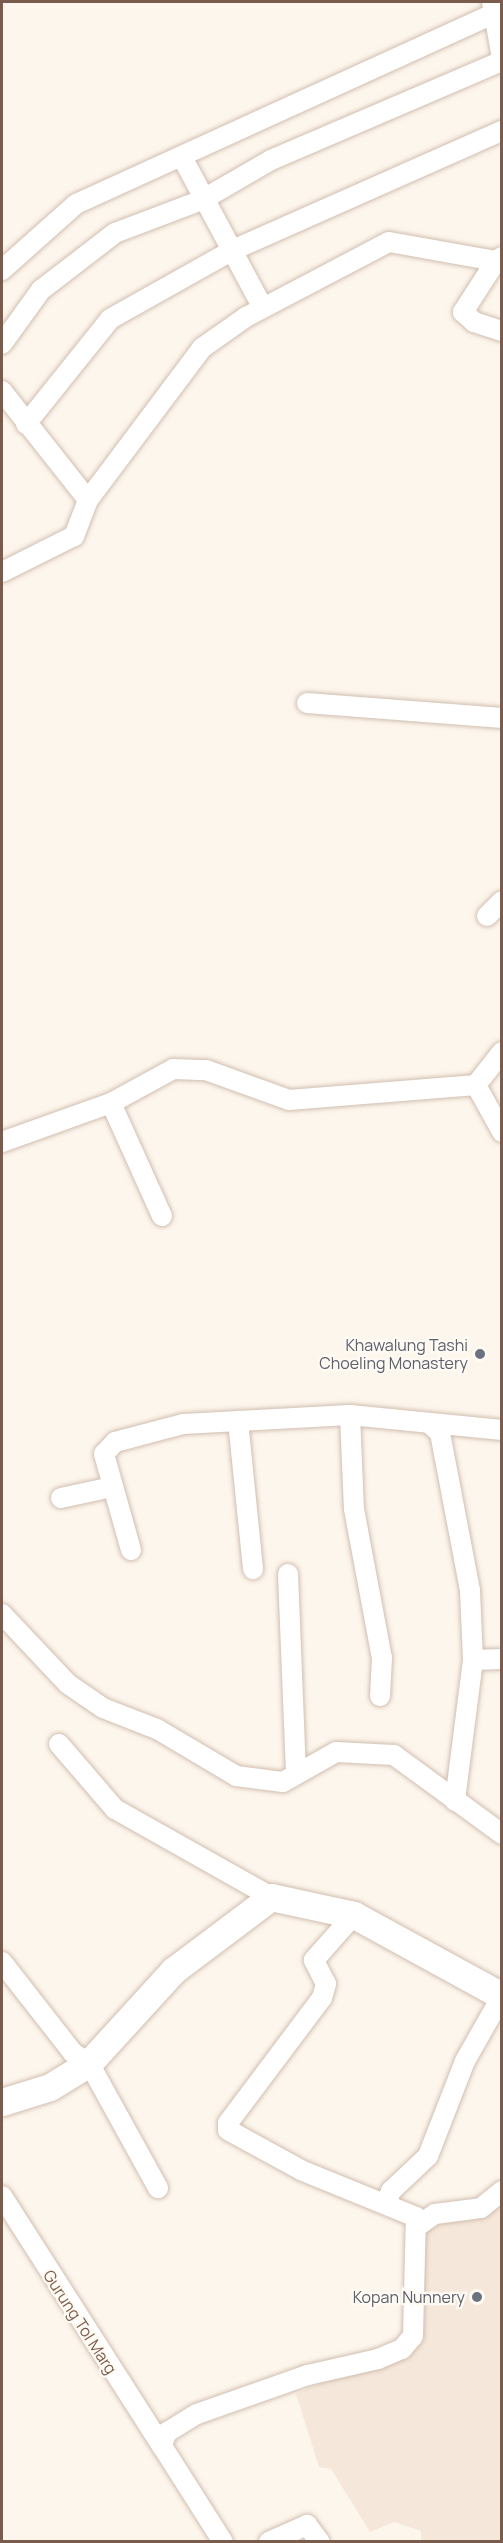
<!DOCTYPE html>
<style>
body{margin:0}
#map{position:relative;width:503px;height:2543px;overflow:hidden;background:#fdf6ec;font-family:Manrope,sans-serif}
div>[style]{position:absolute}
.residential>*{inset:0;background:#f5e8da}
.roads{filter:drop-shadow(0 0 2px #d1beb0) drop-shadow(0 0 2px #d1beb0)}
.minor>*{height:20px;margin:-10px;padding:0 10px;transform-origin:10px;border-radius:10px;background:#fff}
.secondary>*{height:27px;margin:-13.5px;padding:0 13.5px;transform-origin:13.5px;border-radius:13.5px;background:#fff}
.dots>*{width:16px;height:16px;translate:-50% -50%;box-sizing:border-box;border:3px solid #fffaf3;border-radius:50%}
span{translate:-50% -50%;white-space:nowrap;text-align:center;line-height:1.15;-webkit-text-stroke:4.5px #fffaf3;paint-order:stroke}
.worship-label{font-size:16px;color:#5b616d}
.right{translate:-100% -50%;text-align:right}
.street-label{font-size:16px;color:#7a5c4d}
.frame{position:absolute;inset:0;border:3px solid #7a5c4d;pointer-events:none}
</style>
<div id="map">
<div class="residential">
<i style="clip-path:polygon(501px 2197px,501px 2541px,421px 2541px,421px 2531px,394px 2522px,370px 2532px,331px 2469px,319px 2467px,296px 2394px,406px 2344px,417px 2244px,429px 2225px)"></i>
</div>
<div class="roads">
<div class="minor">
<i style="left:492px;top:2px;width:57px;rotate:79.9deg"></i>
<i style="left:182px;top:157px;width:171px;rotate:61.8deg"></i>
<i style="left:496px;top:261px;width:61px;rotate:122.9deg"></i>
<i style="left:463px;top:312px;width:15px;rotate:42deg"></i>
<i style="left:474px;top:322px;width:29px;rotate:18deg"></i>
<i style="left:2px;top:270px;width:99px;rotate:-41.7deg"></i>
<i style="left:76px;top:204px;width:458px;rotate:-24.5deg"></i>
<i style="left:2px;top:344px;width:67px;rotate:-54.2deg"></i>
<i style="left:41px;top:290px;width:93px;rotate:-37.6deg"></i>
<i style="left:115px;top:233px;width:93px;rotate:-20.8deg"></i>
<i style="left:202px;top:200px;width:80px;rotate:-30.1deg"></i>
<i style="left:271px;top:160px;width:251px;rotate:-23.2deg"></i>
<i style="left:2px;top:391px;width:139px;rotate:51.7deg"></i>
<i style="left:88px;top:500px;width:39px;rotate:111deg"></i>
<i style="left:74px;top:536px;width:80px;rotate:153.4deg"></i>
<i style="left:26px;top:424px;width:134px;rotate:-51.3deg"></i>
<i style="left:110px;top:319px;width:141px;rotate:-29.3deg"></i>
<i style="left:233px;top:250px;width:294px;rotate:-23.9deg"></i>
<i style="left:88px;top:500px;width:190px;rotate:-53.1deg"></i>
<i style="left:202px;top:348px;width:54px;rotate:-35.2deg"></i>
<i style="left:246px;top:317px;width:161px;rotate:-27.7deg"></i>
<i style="left:389px;top:242px;width:109px;rotate:10.1deg"></i>
<i style="left:496px;top:261px;width:7px;rotate:-34deg"></i>
<i style="left:307px;top:703px;width:196px;rotate:4.4deg"></i>
<i style="left:487px;top:916px;width:21px;rotate:-45deg"></i>
<i style="left:476px;top:1085px;width:42px;rotate:-51.8deg"></i>
<i style="left:111px;top:1103px;width:124px;rotate:65.7deg"></i>
<i style="left:2px;top:1142px;width:116px;rotate:-19.7deg"></i>
<i style="left:111px;top:1103px;width:71px;rotate:-28.7deg"></i>
<i style="left:173px;top:1069px;width:33px;rotate:2deg"></i>
<i style="left:206px;top:1070px;width:88px;rotate:19.9deg"></i>
<i style="left:289px;top:1100px;width:188px;rotate:-4.6deg"></i>
<i style="left:476px;top:1085px;width:54px;rotate:61deg"></i>
<i style="left:350px;top:1415px;width:94px;rotate:87.6deg"></i>
<i style="left:354px;top:1509px;width:152px;rotate:79.4deg"></i>
<i style="left:382px;top:1658px;width:38px;rotate:93deg"></i>
<i style="left:238px;top:1421px;width:149px;rotate:84.2deg"></i>
<i style="left:429px;top:1423px;width:15px;rotate:42deg"></i>
<i style="left:440px;top:1433px;width:161px;rotate:79.2deg"></i>
<i style="left:470px;top:1591px;width:69px;rotate:87.5deg"></i>
<i style="left:473px;top:1660px;width:142px;rotate:97.3deg"></i>
<i style="left:61px;top:1498px;width:52px;rotate:-12.2deg"></i>
<i style="left:131px;top:1550px;width:100px;rotate:-105.7deg"></i>
<i style="left:104px;top:1454px;width:16px;rotate:-47deg"></i>
<i style="left:115px;top:1442px;width:70px;rotate:-14.8deg"></i>
<i style="left:183px;top:1424px;width:167px;rotate:-3.1deg"></i>
<i style="left:350px;top:1415px;width:153px;rotate:5.6deg"></i>
<i style="left:288px;top:1574px;width:199px;rotate:87.7deg"></i>
<i style="left:2px;top:1614px;width:96px;rotate:46.7deg"></i>
<i style="left:68px;top:1684px;width:42px;rotate:34.4deg"></i>
<i style="left:103px;top:1708px;width:58px;rotate:21.3deg"></i>
<i style="left:157px;top:1729px;width:92px;rotate:30.7deg"></i>
<i style="left:236px;top:1776px;width:47px;rotate:7.3deg"></i>
<i style="left:283px;top:1782px;width:61px;rotate:-29.5deg"></i>
<i style="left:336px;top:1752px;width:58px;rotate:3deg"></i>
<i style="left:394px;top:1755px;width:134px;rotate:36.2deg"></i>
<i style="left:473px;top:1660px;width:29px;rotate:-2deg"></i>
<i style="left:59px;top:1744px;width:86px;rotate:49.3deg"></i>
<i style="left:115px;top:1809px;width:179px;rotate:29.4deg"></i>
<i style="left:2px;top:1962px;width:115px;rotate:52deg"></i>
<i style="left:73px;top:2053px;width:19px;rotate:32deg"></i>
<i style="left:89px;top:2063px;width:143px;rotate:61.1deg"></i>
<i style="left:2px;top:2196px;width:297px;rotate:57.4deg"></i>
<i style="left:386px;top:2204px;width:14px;rotate:-69deg"></i>
<i style="left:391px;top:2191px;width:51px;rotate:-43.4deg"></i>
<i style="left:428px;top:2156px;width:102px;rotate:-68.7deg"></i>
<i style="left:465px;top:2061px;width:75px;rotate:-60.4deg"></i>
<i style="left:419px;top:2225px;width:19px;rotate:-35deg"></i>
<i style="left:435px;top:2214px;width:46px;rotate:-7.4deg"></i>
<i style="left:481px;top:2208px;width:27px;rotate:-39deg"></i>
<i style="left:223px;top:2542px;width:114px;rotate:-122.4deg"></i>
<i style="left:162px;top:2446px;width:14px;rotate:-73deg"></i>
<i style="left:166px;top:2433px;width:36px;rotate:-32deg"></i>
<i style="left:197px;top:2414px;width:118px;rotate:-19.4deg"></i>
<i style="left:308px;top:2375px;width:72px;rotate:-12.9deg"></i>
<i style="left:378px;top:2359px;width:26px;rotate:-23deg"></i>
<i style="left:402px;top:2349px;width:17px;rotate:-50deg"></i>
<i style="left:413px;top:2336px;width:119px;rotate:-88.6deg"></i>
<i style="left:416px;top:2217px;width:124px;rotate:-157.8deg"></i>
<i style="left:301px;top:2170px;width:83px;rotate:-151.3deg"></i>
<i style="left:228px;top:2130px;width:7px;rotate:-90deg"></i>
<i style="left:228px;top:2123px;width:156px;rotate:-53.1deg"></i>
<i style="left:322px;top:1998px;width:15px;rotate:-74deg"></i>
<i style="left:326px;top:1984px;width:27px;rotate:-117deg"></i>
<i style="left:314px;top:1960px;width:60px;rotate:-48.4deg"></i>
<i style="left:269px;top:2542px;width:42px;rotate:-24.1deg"></i>
<i style="left:307px;top:2525px;width:21px;rotate:53deg"></i>
</div>
<div class="secondary">
<i style="left:2px;top:2102px;width:50px;rotate:-17.4deg"></i>
<i style="left:50px;top:2087px;width:46px;rotate:-31.6deg"></i>
<i style="left:89px;top:2063px;width:126px;rotate:-47.6deg"></i>
<i style="left:174px;top:1970px;width:121px;rotate:-37deg"></i>
<i style="left:271px;top:1897px;width:85px;rotate:12.2deg"></i>
<i style="left:354px;top:1915px;width:169px;rotate:28.7deg"></i>
</div>
</div>
<div class="dots">
<i style="left:480px;top:1354px;background:#6b7280"></i>
<i style="left:477px;top:2297px;background:#6b7280"></i>
</div>
<div class="worship-label">
<span class="right" style="left:468px;top:1354px">Khawalung Tashi<br>Choeling Monastery</span>
<span class="right" style="left:465px;top:2297px">Kopan Nunnery</span>
</div>
<div class="street-label">
<span style="left:80px;top:2322px;rotate:57deg">Gurung Tol Marg</span>
</div>
<div class="frame"></div>
</div>
